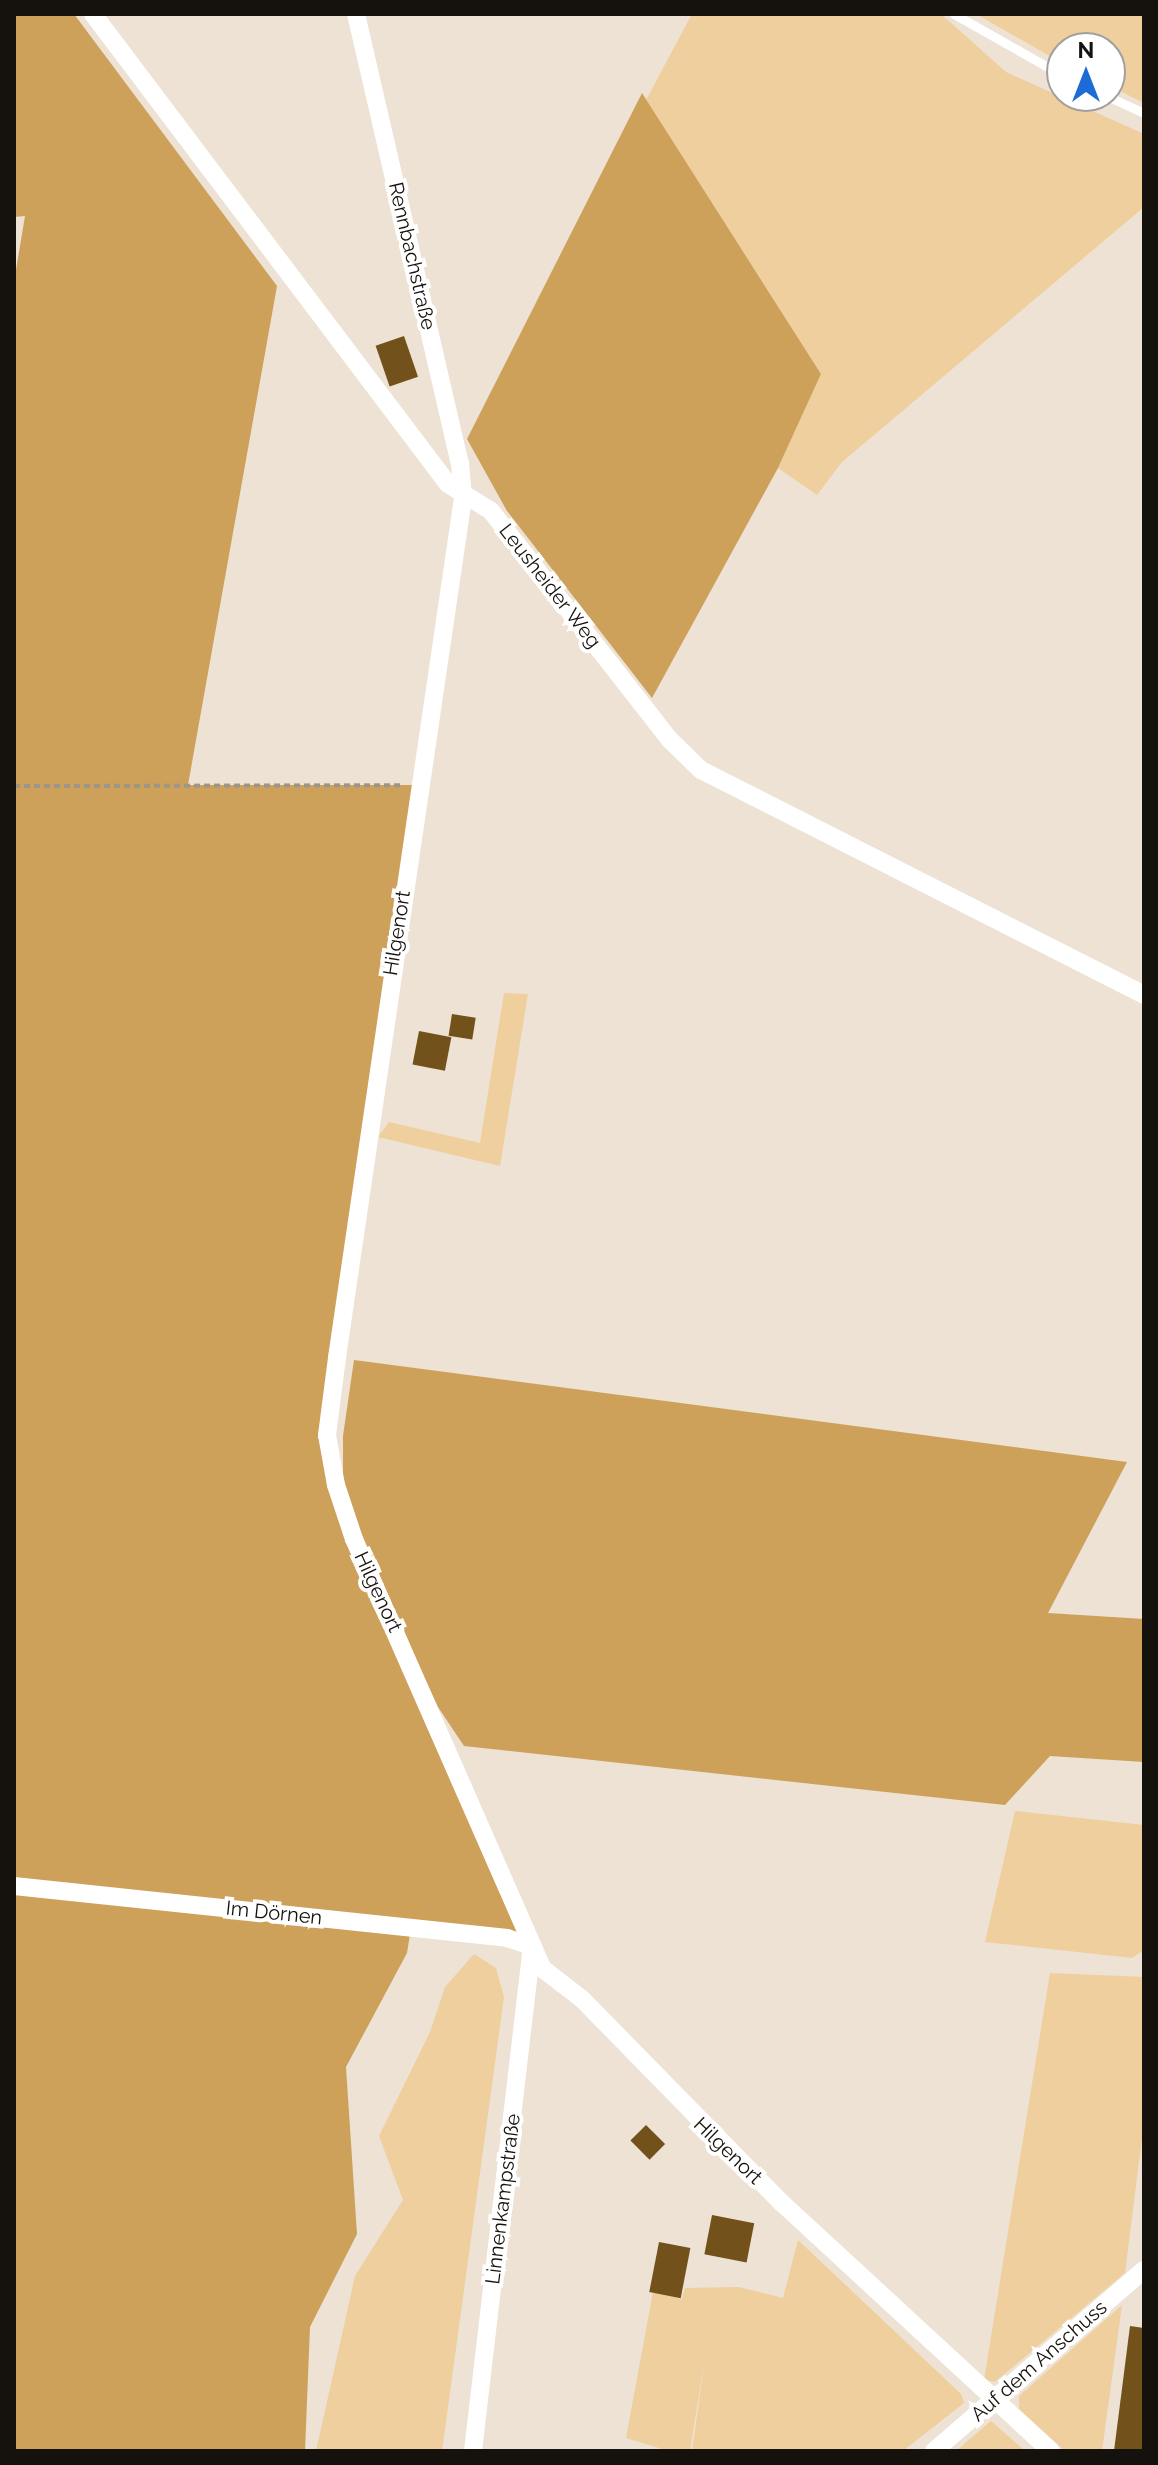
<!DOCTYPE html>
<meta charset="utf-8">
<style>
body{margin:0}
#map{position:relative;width:1158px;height:2465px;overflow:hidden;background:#ede2d3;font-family:Raleway,sans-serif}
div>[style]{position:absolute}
.green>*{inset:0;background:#efcf9d}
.forest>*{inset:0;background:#cda15a}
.building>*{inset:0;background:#72521a;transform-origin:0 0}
.path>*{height:4px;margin-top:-2px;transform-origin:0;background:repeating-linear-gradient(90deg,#9d9589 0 6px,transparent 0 10px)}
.lane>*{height:9px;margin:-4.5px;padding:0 4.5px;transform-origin:4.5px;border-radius:4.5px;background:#fff}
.street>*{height:18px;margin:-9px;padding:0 9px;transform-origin:9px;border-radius:9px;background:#fff}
span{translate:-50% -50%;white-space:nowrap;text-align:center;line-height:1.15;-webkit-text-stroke:8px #fff;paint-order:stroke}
.street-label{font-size:20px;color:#15110c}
.frame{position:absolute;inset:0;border:16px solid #15110c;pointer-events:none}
.north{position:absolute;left:1046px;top:32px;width:80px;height:80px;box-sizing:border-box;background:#fff;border:2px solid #a1a09e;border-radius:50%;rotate:0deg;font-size:22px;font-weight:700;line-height:32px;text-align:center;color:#15110c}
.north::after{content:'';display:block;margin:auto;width:28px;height:36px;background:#1c6bd6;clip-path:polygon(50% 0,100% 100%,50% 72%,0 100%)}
</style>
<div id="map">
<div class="green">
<i style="clip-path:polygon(692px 14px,941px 14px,1006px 72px,1144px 134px,1144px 207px,842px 462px,817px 495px,778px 468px,821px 374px,646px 100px)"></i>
<i style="clip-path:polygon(976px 14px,1144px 14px,1144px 103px,1110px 86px,1110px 48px,1062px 48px,1062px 63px)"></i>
<i style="clip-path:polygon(504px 993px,528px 994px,500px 1166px,378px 1137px,389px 1122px,480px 1143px)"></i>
<i style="clip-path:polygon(1015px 1811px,1144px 1825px,1144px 1950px,1132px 1958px,985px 1942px)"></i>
<i style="clip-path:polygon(474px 1954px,496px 1968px,504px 1997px,442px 2451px,316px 2451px,355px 2276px,403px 2200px,379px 2136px,430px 2032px,445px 1987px)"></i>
<i style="clip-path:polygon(1050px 1973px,1144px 1977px,1144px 2122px,1125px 2273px,995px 2382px,984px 2380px)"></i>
<i style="clip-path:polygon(798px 2240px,961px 2394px,964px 2403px,903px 2451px,692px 2451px,705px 2358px,690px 2451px,669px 2451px,626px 2438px,653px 2292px,682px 2299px,685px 2288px,739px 2287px,783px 2298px)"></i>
<i style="clip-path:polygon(1122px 2305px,1102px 2451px,1065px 2451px,1019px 2409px,1019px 2396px)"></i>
<i style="clip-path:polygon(991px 2421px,1025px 2451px,956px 2451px)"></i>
</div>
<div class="forest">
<i style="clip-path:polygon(14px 14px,74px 14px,277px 286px,188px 785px,420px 785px,327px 1435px,336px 1485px,532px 1946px,411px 1928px,407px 1953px,346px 2067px,357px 2234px,310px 2327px,305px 2451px,14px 2451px,14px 282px,25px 216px,14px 217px)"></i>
<i style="clip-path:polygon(642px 93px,821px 374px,778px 468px,652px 698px,507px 511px,467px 439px)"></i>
<i style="clip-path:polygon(354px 1360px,1127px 1462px,1048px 1613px,1144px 1619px,1144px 1762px,1050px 1756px,1005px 1805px,464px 1746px,438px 1707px,361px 1540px,343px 1486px,343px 1436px)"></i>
</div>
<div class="building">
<i style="left:404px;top:336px;width:43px;height:30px;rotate:71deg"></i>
<i style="left:452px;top:1014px;width:24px;height:22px;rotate:9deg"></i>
<i style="left:419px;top:1031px;width:33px;height:34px;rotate:11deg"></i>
<i style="left:646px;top:2125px;width:27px;height:22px;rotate:45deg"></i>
<i style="left:712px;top:2215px;width:43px;height:40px;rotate:11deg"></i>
<i style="left:659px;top:2242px;width:32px;height:51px;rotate:11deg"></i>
<i style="clip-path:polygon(1130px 2326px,1144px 2328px,1144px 2451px,1114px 2451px)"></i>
</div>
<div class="path">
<i style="left:14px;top:786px;width:390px;rotate:-0.1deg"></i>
</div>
<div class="lane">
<i style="left:954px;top:14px;width:124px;rotate:29.5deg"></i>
<i style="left:1107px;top:96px;width:41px;rotate:24.7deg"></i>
</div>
<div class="street">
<i style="left:93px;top:14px;width:589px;rotate:52.94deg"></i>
<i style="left:448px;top:484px;width:51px;rotate:32.1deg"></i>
<i style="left:491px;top:511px;width:291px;rotate:52deg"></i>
<i style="left:670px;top:740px;width:43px;rotate:44.1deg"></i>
<i style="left:701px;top:770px;width:497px;rotate:26.9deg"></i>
<i style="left:356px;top:14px;width:461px;rotate:77deg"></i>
<i style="left:460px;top:463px;width:35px;rotate:85deg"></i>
<i style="left:463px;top:498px;width:869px;rotate:98.34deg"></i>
<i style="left:337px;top:1358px;width:78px;rotate:97.4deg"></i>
<i style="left:327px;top:1435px;width:51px;rotate:79.8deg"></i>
<i style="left:336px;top:1485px;width:57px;rotate:71.6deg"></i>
<i style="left:354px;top:1539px;width:470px;rotate:66.3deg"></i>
<i style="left:543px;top:1969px;width:49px;rotate:37.6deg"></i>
<i style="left:582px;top:1999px;width:286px;rotate:45.6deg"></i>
<i style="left:782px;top:2203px;width:366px;rotate:42.7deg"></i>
<i style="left:14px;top:1886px;width:496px;rotate:6deg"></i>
<i style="left:507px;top:1938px;width:26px;rotate:18deg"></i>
<i style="left:473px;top:2451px;width:508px;rotate:-83.34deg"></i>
<i style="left:934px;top:2451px;width:277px;rotate:-40.8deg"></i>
</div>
<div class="street-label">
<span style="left:412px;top:256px;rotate:77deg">Rennbachstraße</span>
<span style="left:550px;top:586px;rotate:52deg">Leusheider Weg</span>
<span style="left:397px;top:933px;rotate:-81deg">Hilgenort</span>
<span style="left:378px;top:1592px;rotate:65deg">Hilgenort</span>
<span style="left:274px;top:1913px;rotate:6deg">Im Dörnen</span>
<span style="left:728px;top:2151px;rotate:44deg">Hilgenort</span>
<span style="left:503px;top:2199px;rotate:-83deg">Linnenkampstraße</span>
<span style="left:1039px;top:2361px;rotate:-41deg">Auf dem Anschuss</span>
</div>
<div class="frame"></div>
<div class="north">N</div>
</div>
